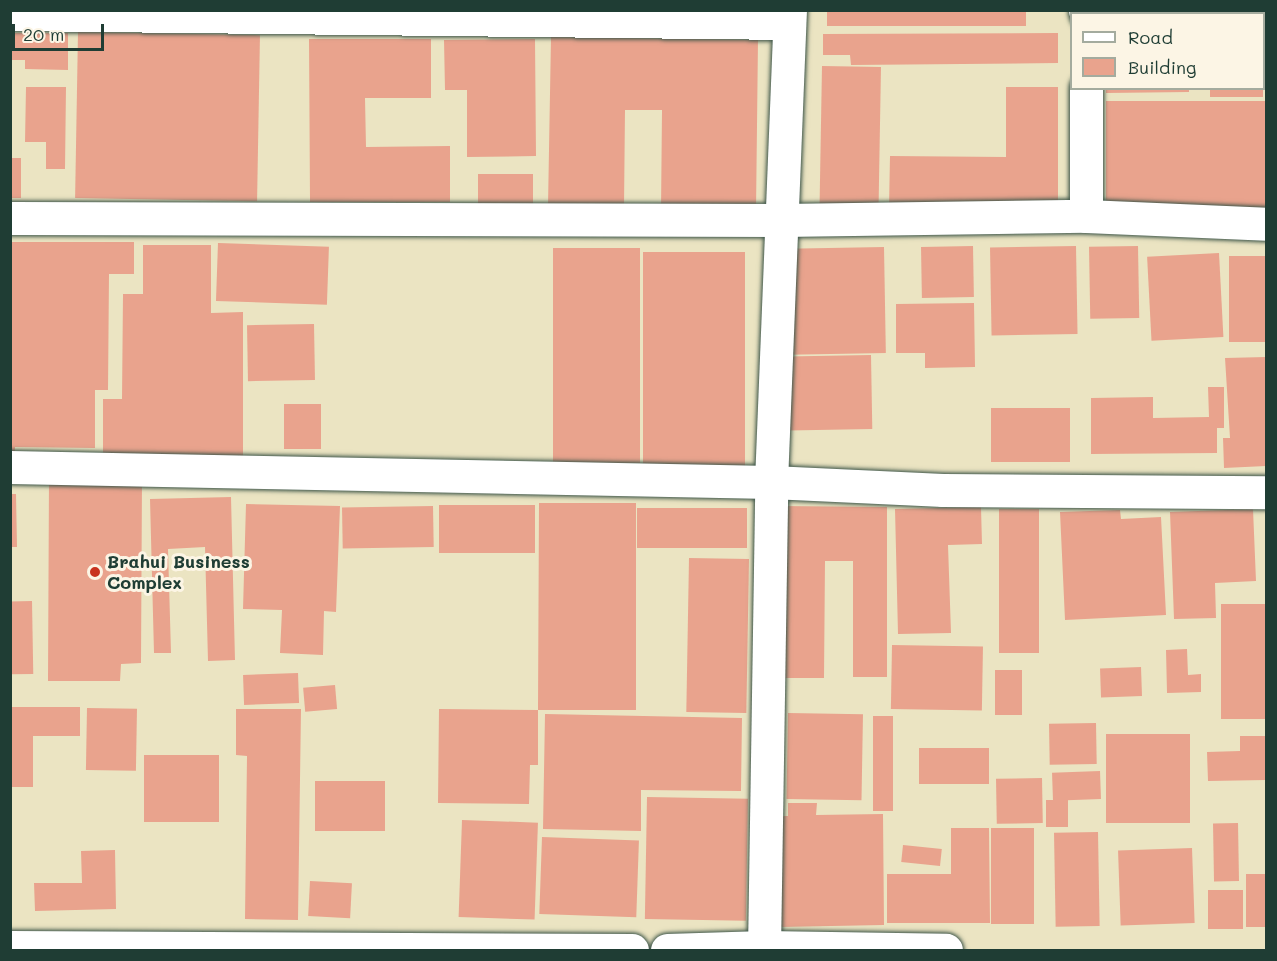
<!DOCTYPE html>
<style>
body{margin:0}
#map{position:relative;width:1277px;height:961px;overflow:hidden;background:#ebe4c2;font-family:Mali,sans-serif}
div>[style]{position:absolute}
.building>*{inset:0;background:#e9a38d;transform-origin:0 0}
.roads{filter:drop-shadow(0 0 2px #3e5649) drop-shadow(0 0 2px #3e5649)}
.minor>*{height:33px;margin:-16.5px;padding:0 16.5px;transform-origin:16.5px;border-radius:16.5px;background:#fff}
.dots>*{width:16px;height:16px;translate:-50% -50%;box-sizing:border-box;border:3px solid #fcf5e5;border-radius:50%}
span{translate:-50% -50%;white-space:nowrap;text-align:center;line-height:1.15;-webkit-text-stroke:6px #fcf5e5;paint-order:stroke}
.poi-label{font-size:18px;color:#1f3d34;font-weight:700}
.left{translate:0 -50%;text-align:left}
.frame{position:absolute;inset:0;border:12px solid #1f3d34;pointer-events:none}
.legend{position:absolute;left:1070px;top:12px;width:195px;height:78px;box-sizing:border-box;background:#fcf5e5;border:2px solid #a4ab9e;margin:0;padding:8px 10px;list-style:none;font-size:18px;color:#1f3d34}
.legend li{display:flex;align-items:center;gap:12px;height:30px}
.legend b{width:30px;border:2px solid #a4ab9e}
.scale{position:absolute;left:12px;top:24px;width:92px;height:27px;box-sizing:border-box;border:3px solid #1f3d34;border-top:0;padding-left:8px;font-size:18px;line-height:21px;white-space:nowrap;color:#1f3d34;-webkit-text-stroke:4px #fcf5e5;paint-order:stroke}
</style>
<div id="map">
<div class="building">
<i style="left:827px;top:10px;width:199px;height:16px"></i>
<i style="left:78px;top:32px;width:182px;height:166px;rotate:1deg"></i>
<i style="clip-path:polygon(10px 33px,68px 33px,68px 70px,25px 69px,25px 60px,10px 60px)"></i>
<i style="clip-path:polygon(1058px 33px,1058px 63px,851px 65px,850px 55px,823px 55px,823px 34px)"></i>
<i style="clip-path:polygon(551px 37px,758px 40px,756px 211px,661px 210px,662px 110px,625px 110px,624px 207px,548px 206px)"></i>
<i style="clip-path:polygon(309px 39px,431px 39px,431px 98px,365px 98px,366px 147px,450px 146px,450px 202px,310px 202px)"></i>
<i style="clip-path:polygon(535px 39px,536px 156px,467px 157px,467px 90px,445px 90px,444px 40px)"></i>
<i style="left:822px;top:66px;width:59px;height:138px;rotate:1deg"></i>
<i style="clip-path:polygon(26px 87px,66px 87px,65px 169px,46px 169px,46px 142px,25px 142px)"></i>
<i style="clip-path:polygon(1006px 87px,1058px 87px,1058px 209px,889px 208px,890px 156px,1006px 157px)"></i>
<i style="clip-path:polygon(1106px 88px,1189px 88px,1189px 92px,1106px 93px)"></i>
<i style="left:1210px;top:88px;width:53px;height:9px"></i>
<i style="left:1106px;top:101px;width:160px;height:107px"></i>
<i style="left:10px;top:158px;width:11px;height:40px"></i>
<i style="left:533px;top:174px;width:31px;height:55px;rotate:90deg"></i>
<i style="clip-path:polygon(10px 242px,134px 242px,134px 274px,109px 274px,108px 390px,95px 390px,95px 448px,15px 447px,15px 459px,10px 459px)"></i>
<i style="left:218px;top:243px;width:111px;height:58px;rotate:2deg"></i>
<i style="clip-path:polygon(143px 245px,211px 245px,211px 313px,243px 312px,243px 461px,103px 460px,103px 399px,122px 399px,123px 294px,143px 294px)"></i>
<i style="left:973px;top:246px;width:51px;height:52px;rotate:89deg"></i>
<i style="left:1076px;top:246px;width:88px;height:86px;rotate:89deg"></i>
<i style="left:1138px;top:246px;width:72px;height:49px;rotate:89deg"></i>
<i style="left:884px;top:247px;width:106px;height:97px;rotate:89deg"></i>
<i style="left:553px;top:248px;width:87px;height:215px"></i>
<i style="left:643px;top:252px;width:102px;height:215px"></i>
<i style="left:1219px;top:253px;width:84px;height:72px;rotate:87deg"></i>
<i style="left:1266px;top:256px;width:86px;height:37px;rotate:90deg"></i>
<i style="clip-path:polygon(974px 303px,975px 367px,925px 368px,925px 353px,896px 353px,896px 304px)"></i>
<i style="left:314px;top:324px;width:56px;height:67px;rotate:89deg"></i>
<i style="left:871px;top:355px;width:74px;height:84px;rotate:89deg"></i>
<i style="clip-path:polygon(1266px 357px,1266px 466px,1224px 468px,1223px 438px,1230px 438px,1225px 358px)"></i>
<i style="clip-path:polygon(1208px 387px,1224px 387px,1224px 428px,1217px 428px,1217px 453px,1091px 454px,1091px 398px,1153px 397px,1153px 418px,1209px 417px)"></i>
<i style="left:284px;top:404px;width:37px;height:45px"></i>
<i style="left:991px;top:408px;width:79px;height:54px"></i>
<i style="clip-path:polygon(49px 477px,142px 480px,141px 663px,121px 664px,120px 681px,48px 681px)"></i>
<i style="clip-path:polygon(10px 494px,16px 494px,17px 547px,10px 547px)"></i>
<i style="clip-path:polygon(231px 497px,235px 660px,208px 661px,205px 547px,168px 549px,171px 653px,154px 653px,150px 499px)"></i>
<i style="clip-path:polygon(539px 503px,636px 503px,636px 710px,538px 710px,538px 765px,530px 765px,529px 804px,438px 803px,439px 709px,538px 710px)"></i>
<i style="clip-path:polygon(246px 504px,340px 506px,336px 612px,324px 611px,323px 655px,280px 653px,282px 610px,243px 609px)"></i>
<i style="left:535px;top:505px;width:48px;height:96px;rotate:90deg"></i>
<i style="left:433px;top:506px;width:41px;height:91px;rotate:89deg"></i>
<i style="clip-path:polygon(777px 506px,887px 507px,887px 677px,853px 677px,853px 561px,825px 561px,824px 678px,776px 678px)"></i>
<i style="clip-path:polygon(981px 507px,982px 544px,948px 545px,951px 633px,898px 634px,895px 509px)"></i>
<i style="left:747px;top:508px;width:40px;height:110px;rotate:90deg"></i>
<i style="left:999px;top:509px;width:40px;height:144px"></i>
<i style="clip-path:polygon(1253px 509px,1256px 581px,1215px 583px,1216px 618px,1174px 619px,1170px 512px)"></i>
<i style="clip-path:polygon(1120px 510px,1121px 519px,1161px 517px,1166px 615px,1065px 620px,1060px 512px)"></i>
<i style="left:689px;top:558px;width:60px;height:154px;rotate:1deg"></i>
<i style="left:32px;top:601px;width:73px;height:22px;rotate:89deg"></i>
<i style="left:1221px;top:604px;width:45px;height:115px"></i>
<i style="left:892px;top:645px;width:91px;height:64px;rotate:1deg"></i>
<i style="clip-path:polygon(1187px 649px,1188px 675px,1201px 674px,1201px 692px,1167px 693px,1166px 650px)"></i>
<i style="left:1141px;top:667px;width:29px;height:41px;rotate:88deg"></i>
<i style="left:995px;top:670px;width:27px;height:45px"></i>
<i style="left:298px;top:673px;width:30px;height:55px;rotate:88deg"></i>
<i style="left:335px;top:685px;width:24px;height:32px;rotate:85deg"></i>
<i style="clip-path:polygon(10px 707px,80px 707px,80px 736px,33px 736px,33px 787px,10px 787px)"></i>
<i style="left:87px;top:708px;width:50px;height:62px;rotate:1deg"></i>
<i style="clip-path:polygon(236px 709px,301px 709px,298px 920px,245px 919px,247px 756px,236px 755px)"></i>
<i style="left:788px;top:713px;width:75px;height:86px;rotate:1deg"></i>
<i style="clip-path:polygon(545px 714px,742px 718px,741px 791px,641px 790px,641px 831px,543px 829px)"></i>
<i style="left:873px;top:716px;width:20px;height:95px"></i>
<i style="left:1096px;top:723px;width:41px;height:47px;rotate:89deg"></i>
<i style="left:1106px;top:734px;width:84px;height:89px"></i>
<i style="clip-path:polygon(1240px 736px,1266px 736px,1266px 780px,1208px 781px,1207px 752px,1240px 751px)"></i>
<i style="left:989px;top:748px;width:36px;height:70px;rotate:90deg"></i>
<i style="left:144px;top:755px;width:75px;height:67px"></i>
<i style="left:1100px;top:771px;width:28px;height:48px;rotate:88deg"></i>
<i style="left:1042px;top:778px;width:45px;height:46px;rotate:89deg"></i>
<i style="left:315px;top:781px;width:70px;height:50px"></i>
<i style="left:647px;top:797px;width:101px;height:122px;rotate:1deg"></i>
<i style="left:1046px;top:800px;width:22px;height:27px"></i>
<i style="clip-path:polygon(788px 803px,817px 803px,816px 815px,883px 814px,884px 925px,779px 927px,778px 816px,788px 816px)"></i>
<i style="left:462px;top:820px;width:76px;height:97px;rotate:2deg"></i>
<i style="left:1238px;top:823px;width:58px;height:25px;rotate:89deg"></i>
<i style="clip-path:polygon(951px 828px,989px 828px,990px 923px,887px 923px,887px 874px,951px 874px)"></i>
<i style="left:1034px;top:828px;width:96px;height:43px;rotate:90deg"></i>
<i style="left:1098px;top:832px;width:94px;height:44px;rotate:89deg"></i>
<i style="left:542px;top:837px;width:97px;height:77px;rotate:2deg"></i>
<i style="left:903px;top:845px;width:39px;height:17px;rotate:6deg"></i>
<i style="left:1192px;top:848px;width:75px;height:74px;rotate:88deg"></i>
<i style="clip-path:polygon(115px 850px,116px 909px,35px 911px,34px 883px,82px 883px,81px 851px)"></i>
<i style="left:1246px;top:874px;width:20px;height:53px"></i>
<i style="left:310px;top:881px;width:42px;height:35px;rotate:3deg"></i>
<i style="left:1208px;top:890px;width:35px;height:39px"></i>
</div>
<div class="roads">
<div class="minor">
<i style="left:1085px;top:10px;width:4px;rotate:76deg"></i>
<i style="left:10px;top:14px;width:779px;rotate:0.66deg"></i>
<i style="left:1086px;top:88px;width:128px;rotate:90deg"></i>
<i style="left:10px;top:218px;width:771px;rotate:0.15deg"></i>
<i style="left:781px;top:220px;width:305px;rotate:-0.8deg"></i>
<i style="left:1086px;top:216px;width:180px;rotate:2.5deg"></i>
<i style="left:10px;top:467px;width:761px;rotate:1.13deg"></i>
<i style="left:771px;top:482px;width:172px;rotate:2.7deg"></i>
<i style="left:943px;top:490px;width:323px;rotate:0.4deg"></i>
<i style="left:10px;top:947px;width:622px;rotate:0.28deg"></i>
<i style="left:667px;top:950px;width:97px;rotate:-1.8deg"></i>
<i style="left:764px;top:947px;width:182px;rotate:0.9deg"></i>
<i style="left:764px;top:950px;width:468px;rotate:-89.1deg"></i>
<i style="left:771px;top:482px;width:472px;rotate:-87.7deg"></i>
</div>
</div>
<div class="dots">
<i style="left:95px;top:572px;background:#c8321e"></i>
</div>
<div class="poi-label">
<span class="left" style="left:107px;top:572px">Brahui Business<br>Complex</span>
</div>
<div class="frame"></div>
<ul class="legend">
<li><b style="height:8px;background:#fff"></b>Road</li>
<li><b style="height:16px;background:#e9a38d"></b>Building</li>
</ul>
<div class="scale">20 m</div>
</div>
